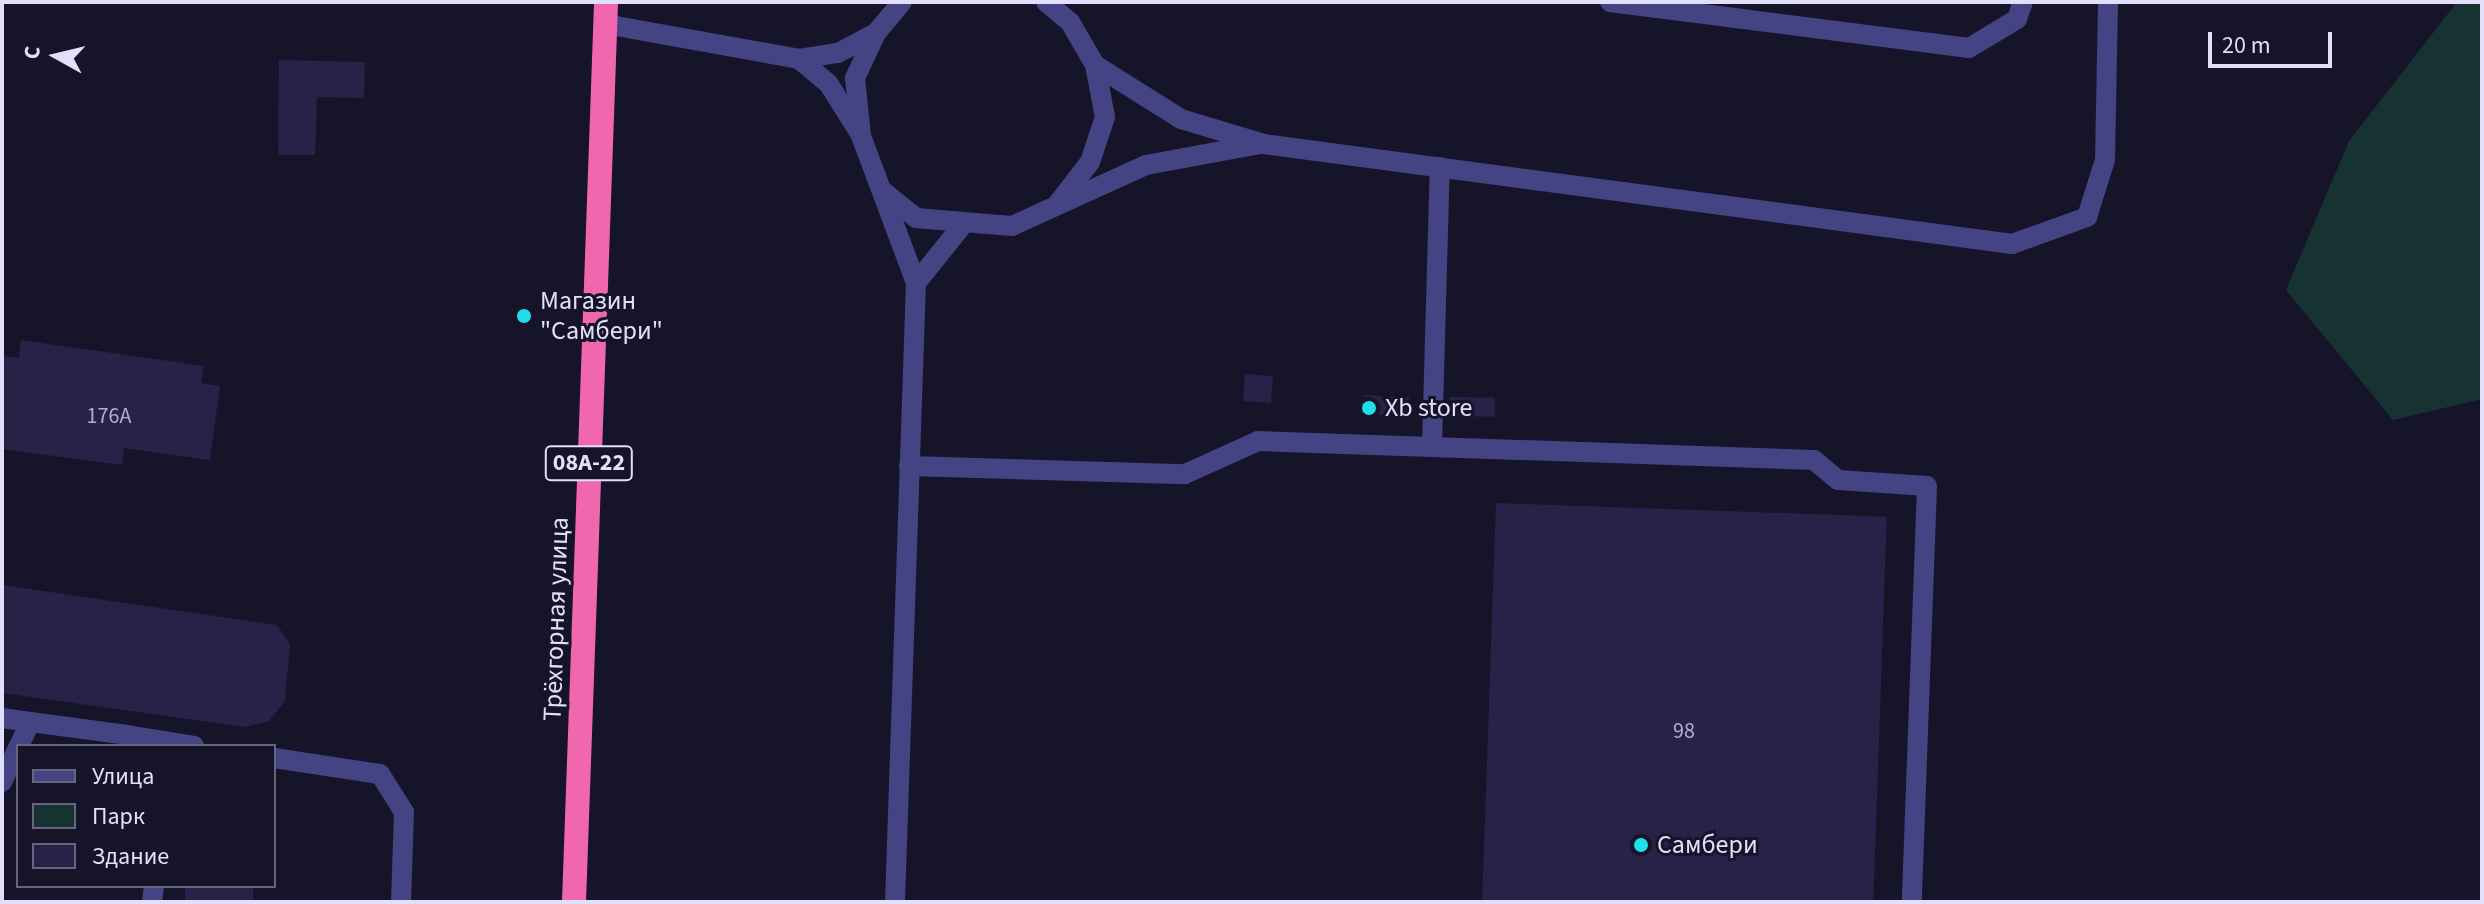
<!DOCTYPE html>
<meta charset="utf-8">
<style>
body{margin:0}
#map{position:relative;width:2484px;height:904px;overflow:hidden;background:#161429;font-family:"Source Sans 3",sans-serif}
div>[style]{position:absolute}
.green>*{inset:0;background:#173331}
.building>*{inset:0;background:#282249;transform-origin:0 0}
.lane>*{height:20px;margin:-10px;padding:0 10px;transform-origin:10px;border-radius:10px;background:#444484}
.street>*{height:20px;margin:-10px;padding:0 10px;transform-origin:10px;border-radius:10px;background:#444484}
.highway>*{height:24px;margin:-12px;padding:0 12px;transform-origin:12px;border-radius:12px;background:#f067af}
.dots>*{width:22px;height:22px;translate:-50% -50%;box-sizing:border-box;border:4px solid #161429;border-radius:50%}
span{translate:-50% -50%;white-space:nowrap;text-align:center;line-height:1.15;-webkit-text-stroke:6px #161429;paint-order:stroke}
.number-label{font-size:22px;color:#b3b0cf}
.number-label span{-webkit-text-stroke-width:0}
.shield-label span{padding:2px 6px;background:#161429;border:2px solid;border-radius:6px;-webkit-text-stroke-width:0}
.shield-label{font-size:24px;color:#e1dffc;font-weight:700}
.poi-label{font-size:26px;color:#e1dffc}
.left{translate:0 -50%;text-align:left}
.street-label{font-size:26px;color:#e1dffc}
.frame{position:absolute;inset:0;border:4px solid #e1dffc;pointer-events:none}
.legend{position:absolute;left:16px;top:744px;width:260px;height:144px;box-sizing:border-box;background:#161429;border:2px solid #67657d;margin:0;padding:10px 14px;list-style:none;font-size:24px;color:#e1dffc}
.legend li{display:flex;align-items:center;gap:16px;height:40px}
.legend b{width:40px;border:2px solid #67657d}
.north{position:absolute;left:16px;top:16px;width:80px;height:80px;-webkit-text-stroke:6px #161429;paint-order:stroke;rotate:278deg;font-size:22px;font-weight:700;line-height:32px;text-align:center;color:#e1dffc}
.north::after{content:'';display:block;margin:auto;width:28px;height:36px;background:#e1dffc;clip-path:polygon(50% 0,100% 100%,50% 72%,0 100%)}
.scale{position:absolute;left:2208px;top:32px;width:124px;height:36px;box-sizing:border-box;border:4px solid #e1dffc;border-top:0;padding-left:10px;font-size:24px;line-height:28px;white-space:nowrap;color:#e1dffc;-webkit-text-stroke:6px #161429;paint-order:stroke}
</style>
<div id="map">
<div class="green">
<i style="clip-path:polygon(2457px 2px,2482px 2px,2482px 399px,2393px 420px,2286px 290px,2349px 141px)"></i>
</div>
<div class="building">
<i style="clip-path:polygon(279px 60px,365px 62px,364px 98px,317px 97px,315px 155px,278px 155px)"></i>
<i style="clip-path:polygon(21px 340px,204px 366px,201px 383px,220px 386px,210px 460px,124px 448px,122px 465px,2px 449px,2px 356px,19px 358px)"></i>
<i style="left:1245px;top:374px;width:28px;height:27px;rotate:4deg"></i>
<i style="left:1364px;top:395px;width:45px;height:19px;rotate:3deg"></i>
<i style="left:1450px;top:397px;width:45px;height:19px;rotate:1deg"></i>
<i style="left:1496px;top:503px;width:391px;height:399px;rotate:2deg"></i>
<i style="clip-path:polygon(2px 585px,277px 625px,290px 644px,285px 701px,269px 721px,245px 727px,2px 693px)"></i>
<i style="left:185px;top:886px;width:68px;height:16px"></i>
</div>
<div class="lane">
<i style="left:1046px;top:2px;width:31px;rotate:40deg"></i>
<i style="left:1070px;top:22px;width:50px;rotate:59.8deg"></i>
<i style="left:1095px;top:65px;width:53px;rotate:79.1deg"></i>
<i style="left:1105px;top:117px;width:47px;rotate:108.4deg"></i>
<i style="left:1090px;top:162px;width:51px;rotate:127.8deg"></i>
<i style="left:1610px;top:2px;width:362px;rotate:7.3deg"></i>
<i style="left:1969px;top:48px;width:56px;rotate:-31.1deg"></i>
<i style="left:2017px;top:19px;width:18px;rotate:-71deg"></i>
<i style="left:605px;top:24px;width:197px;rotate:10.2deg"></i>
<i style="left:799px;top:59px;width:39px;rotate:-9deg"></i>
<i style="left:838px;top:53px;width:43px;rotate:-27.8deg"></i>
<i style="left:799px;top:59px;width:38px;rotate:40deg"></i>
<i style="left:828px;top:83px;width:58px;rotate:57.7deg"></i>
<i style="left:1095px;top:65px;width:102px;rotate:32.1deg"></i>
<i style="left:1181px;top:119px;width:87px;rotate:16.8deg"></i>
<i style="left:1264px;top:144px;width:755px;rotate:7.61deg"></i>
<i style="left:2012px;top:244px;width:80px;rotate:-19.8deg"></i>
<i style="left:2087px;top:217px;width:60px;rotate:-72.5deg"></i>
<i style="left:2105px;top:160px;width:158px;rotate:-88.9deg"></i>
<i style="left:884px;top:192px;width:41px;rotate:39.1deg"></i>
<i style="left:916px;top:218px;width:96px;rotate:4.8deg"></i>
<i style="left:1012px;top:226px;width:147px;rotate:-24.5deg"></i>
<i style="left:1146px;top:165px;width:115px;rotate:-10.5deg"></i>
<i style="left:916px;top:283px;width:72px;rotate:-51.2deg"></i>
<i style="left:1432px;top:446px;width:279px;rotate:-88.4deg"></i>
<i style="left:909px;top:466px;width:276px;rotate:1.7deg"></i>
<i style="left:1185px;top:474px;width:80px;rotate:-24.3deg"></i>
<i style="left:1258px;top:441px;width:556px;rotate:1.96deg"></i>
<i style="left:1814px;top:460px;width:31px;rotate:40deg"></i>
<i style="left:1838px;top:480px;width:89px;rotate:3.9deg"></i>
<i style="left:1927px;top:486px;width:416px;rotate:92.1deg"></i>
<i style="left:2px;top:718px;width:28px;rotate:8deg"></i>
<i style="left:19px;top:746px;width:26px;rotate:-65deg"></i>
<i style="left:30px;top:722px;width:98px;rotate:7.6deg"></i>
<i style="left:2px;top:782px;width:38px;rotate:-65deg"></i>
<i style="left:152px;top:902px;width:16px;rotate:-83deg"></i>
<i style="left:895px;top:902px;width:619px;rotate:-88.06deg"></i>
<i style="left:916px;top:283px;width:157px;rotate:-110.5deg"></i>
<i style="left:861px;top:136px;width:58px;rotate:-95.9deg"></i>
<i style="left:855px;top:78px;width:50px;rotate:-65deg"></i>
<i style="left:876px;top:33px;width:40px;rotate:-50deg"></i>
</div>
<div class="street">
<i style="left:127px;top:735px;width:68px;rotate:9.3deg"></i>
<i style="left:274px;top:758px;width:107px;rotate:8.6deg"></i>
<i style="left:380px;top:774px;width:45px;rotate:57.7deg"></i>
<i style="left:404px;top:812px;width:90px;rotate:91.9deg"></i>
</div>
<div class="highway">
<i style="left:574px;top:902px;width:901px;rotate:-87.96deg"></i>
</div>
<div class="dots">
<i style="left:524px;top:316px;background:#1fdee8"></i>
<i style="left:1369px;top:408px;background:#1fdee8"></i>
<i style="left:1641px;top:845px;background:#1fdee8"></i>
</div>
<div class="number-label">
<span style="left:109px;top:417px">176А</span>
<span style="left:1684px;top:732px">98</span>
</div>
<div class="shield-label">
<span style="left:589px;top:463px">08А-22</span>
</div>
<div class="poi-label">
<span class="left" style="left:540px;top:316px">Магазин<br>"Самбери"</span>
<span class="left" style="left:1385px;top:408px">Xb store</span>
<span class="left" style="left:1657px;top:845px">Самбери</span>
</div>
<div class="street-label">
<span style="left:556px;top:619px;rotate:-88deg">Трёхгорная улица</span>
</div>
<div class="frame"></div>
<ul class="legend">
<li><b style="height:10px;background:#444484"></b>Улица</li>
<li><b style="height:22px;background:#173331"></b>Парк</li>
<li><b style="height:22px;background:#282249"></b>Здание</li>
</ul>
<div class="north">С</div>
<div class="scale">20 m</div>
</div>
